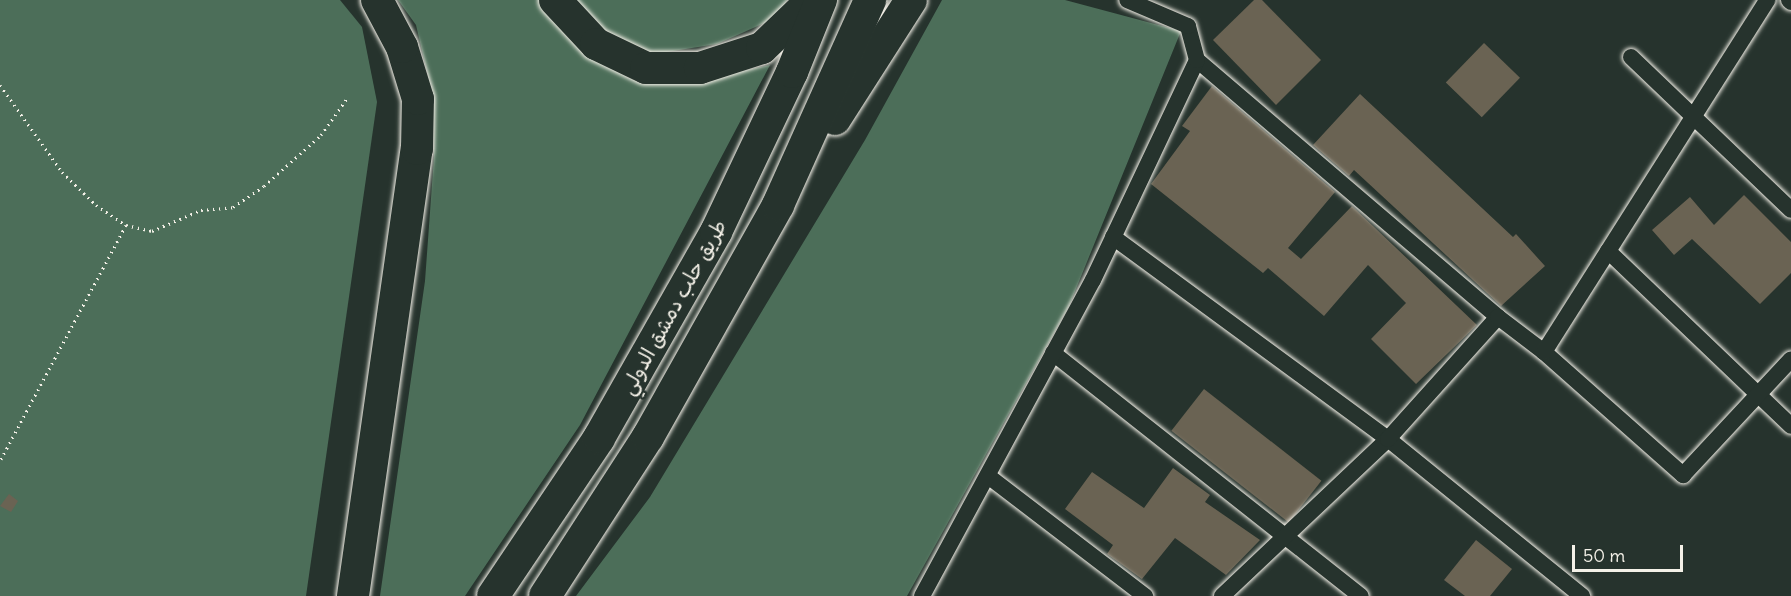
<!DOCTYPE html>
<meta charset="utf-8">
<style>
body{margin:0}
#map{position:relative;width:1791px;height:596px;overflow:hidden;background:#26332d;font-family:Delius,"Playpen Sans Arabic",sans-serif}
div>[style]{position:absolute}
.green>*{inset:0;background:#4c6e59}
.building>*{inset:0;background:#6a6353;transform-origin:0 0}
.path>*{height:3px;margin-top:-1.5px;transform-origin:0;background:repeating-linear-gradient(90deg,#f4f1e8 0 1.5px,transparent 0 6px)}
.roads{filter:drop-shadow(0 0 2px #f4f1e8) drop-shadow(0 0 2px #f4f1e8)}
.minor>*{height:16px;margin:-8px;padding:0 8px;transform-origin:8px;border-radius:8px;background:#26332d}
.motorway>*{height:32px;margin:-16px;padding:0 16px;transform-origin:16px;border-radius:16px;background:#26332d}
span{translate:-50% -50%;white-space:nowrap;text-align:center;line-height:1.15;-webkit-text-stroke:5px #26332d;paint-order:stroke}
.street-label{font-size:20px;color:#f4f1e8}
.scale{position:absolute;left:1572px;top:545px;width:111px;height:27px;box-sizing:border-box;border:3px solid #f4f1e8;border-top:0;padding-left:8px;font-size:18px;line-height:21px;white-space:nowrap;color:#f4f1e8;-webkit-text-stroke:4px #26332d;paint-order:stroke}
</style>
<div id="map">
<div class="green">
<i style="clip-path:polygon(0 0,340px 0,362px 27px,377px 102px,306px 596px,0 596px)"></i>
<i style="clip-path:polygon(398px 0,539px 0,551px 19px,585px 55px,633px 80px,698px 81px,770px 65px,580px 425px,465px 596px,380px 596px,425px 281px,434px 157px,431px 89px,416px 25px)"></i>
<i style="clip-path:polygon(569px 0,787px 0,776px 18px,717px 44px,654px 54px,609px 34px)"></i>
<i style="clip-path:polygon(942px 0,1065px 0,1181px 31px,1069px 306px,907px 596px,576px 596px,650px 497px,865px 140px)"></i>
</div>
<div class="building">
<i style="clip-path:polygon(1254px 0,1262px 0,1321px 60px,1276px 105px,1213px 40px)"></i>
<i style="left:1484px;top:43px;width:50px;height:55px;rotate:44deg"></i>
<i style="clip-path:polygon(1212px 86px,1335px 192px,1288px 248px,1301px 259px,1352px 206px,1477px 325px,1416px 384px,1371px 339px,1406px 303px,1368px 265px,1324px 316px,1268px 268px,1263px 273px,1151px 184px,1190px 131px,1182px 126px)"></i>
<i style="clip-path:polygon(1360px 94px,1513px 237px,1516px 234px,1545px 266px,1501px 306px,1354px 170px,1349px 176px,1313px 145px)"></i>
<i style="clip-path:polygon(1744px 195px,1791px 242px,1791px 273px,1760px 304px,1692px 239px,1674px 255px,1652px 230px,1690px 197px,1714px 225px)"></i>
<i style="left:1204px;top:389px;width:149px;height:53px;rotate:38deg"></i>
<i style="clip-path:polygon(1173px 468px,1210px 495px,1205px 502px,1260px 540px,1226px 575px,1175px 538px,1142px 579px,1107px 554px,1113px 545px,1065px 509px,1092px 472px,1144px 508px)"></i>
<i style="clip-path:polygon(9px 494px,18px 501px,11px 512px,0 506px)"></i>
<i style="clip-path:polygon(1476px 540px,1512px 569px,1490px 596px,1465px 596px,1444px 580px)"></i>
</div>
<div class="path">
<i style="left:0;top:85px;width:107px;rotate:54.5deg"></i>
<i style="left:62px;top:172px;width:47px;rotate:44.1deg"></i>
<i style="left:96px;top:205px;width:36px;rotate:34deg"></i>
<i style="left:126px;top:225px;width:268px;rotate:118.1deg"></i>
<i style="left:126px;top:225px;width:27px;rotate:13deg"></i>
<i style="left:152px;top:231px;width:53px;rotate:-23.2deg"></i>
<i style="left:201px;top:210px;width:32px;rotate:-5deg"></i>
<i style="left:233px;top:207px;width:37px;rotate:-34deg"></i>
<i style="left:264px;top:186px;width:76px;rotate:-41.8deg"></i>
<i style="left:321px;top:135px;width:47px;rotate:-54.6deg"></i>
</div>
<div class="roads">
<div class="minor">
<i style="left:1789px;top:0;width:3px;rotate:45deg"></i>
<i style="left:1631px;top:57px;width:221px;rotate:43.7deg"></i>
<i style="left:1197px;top:60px;width:396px;rotate:40.5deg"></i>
<i style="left:1113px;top:237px;width:341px;rotate:36.3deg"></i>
<i style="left:1388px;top:439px;width:250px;rotate:39deg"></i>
<i style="left:1608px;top:251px;width:253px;rotate:43.7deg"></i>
<i style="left:1544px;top:352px;width:186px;rotate:41.5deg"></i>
<i style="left:1683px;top:475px;width:158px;rotate:-47deg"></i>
<i style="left:1053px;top:353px;width:392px;rotate:38.3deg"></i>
<i style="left:988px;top:476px;width:198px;rotate:37.4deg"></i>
<i style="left:922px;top:596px;width:359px;rotate:-61.6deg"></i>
<i style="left:1093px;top:280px;width:243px;rotate:-64.7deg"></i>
<i style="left:1197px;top:60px;width:35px;rotate:-105deg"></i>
<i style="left:1188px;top:26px;width:66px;rotate:-156.9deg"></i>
<i style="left:1222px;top:596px;width:228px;rotate:-43.4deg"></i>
<i style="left:1388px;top:439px;width:164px;rotate:-48deg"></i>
<i style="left:1498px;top:317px;width:58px;rotate:37.3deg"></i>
<i style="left:1544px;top:352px;width:417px;rotate:-57.6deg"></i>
</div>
<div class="motorway">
<i style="left:555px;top:0;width:60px;rotate:47deg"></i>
<i style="left:596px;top:44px;width:55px;rotate:25.6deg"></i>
<i style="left:646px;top:68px;width:54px"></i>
<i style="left:700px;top:68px;width:65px;rotate:-17.9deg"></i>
<i style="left:762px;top:48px;width:69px;rotate:-43.8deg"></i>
<i style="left:835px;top:119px;width:141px;rotate:-57.4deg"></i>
<i style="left:353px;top:596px;width:452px;rotate:-81.9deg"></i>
<i style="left:417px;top:149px;width:50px;rotate:-88.9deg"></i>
<i style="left:418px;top:99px;width:54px;rotate:-107.1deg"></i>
<i style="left:402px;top:47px;width:53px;rotate:-118deg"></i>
<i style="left:493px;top:596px;width:190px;rotate:-56.1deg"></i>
<i style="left:599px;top:438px;width:237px;rotate:-60.4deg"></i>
<i style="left:716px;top:232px;width:177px;rotate:-64.6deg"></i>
<i style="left:792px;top:72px;width:78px;rotate:-68.1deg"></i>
<i style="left:545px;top:596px;width:189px;rotate:-57.1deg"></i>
<i style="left:648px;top:437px;width:266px;rotate:-60.7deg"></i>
<i style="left:778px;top:205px;width:225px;rotate:-65.8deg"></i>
</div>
</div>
<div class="street-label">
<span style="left:673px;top:307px;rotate:-61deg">طريق حلب دمشق الدولي</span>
</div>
<div class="scale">50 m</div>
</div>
